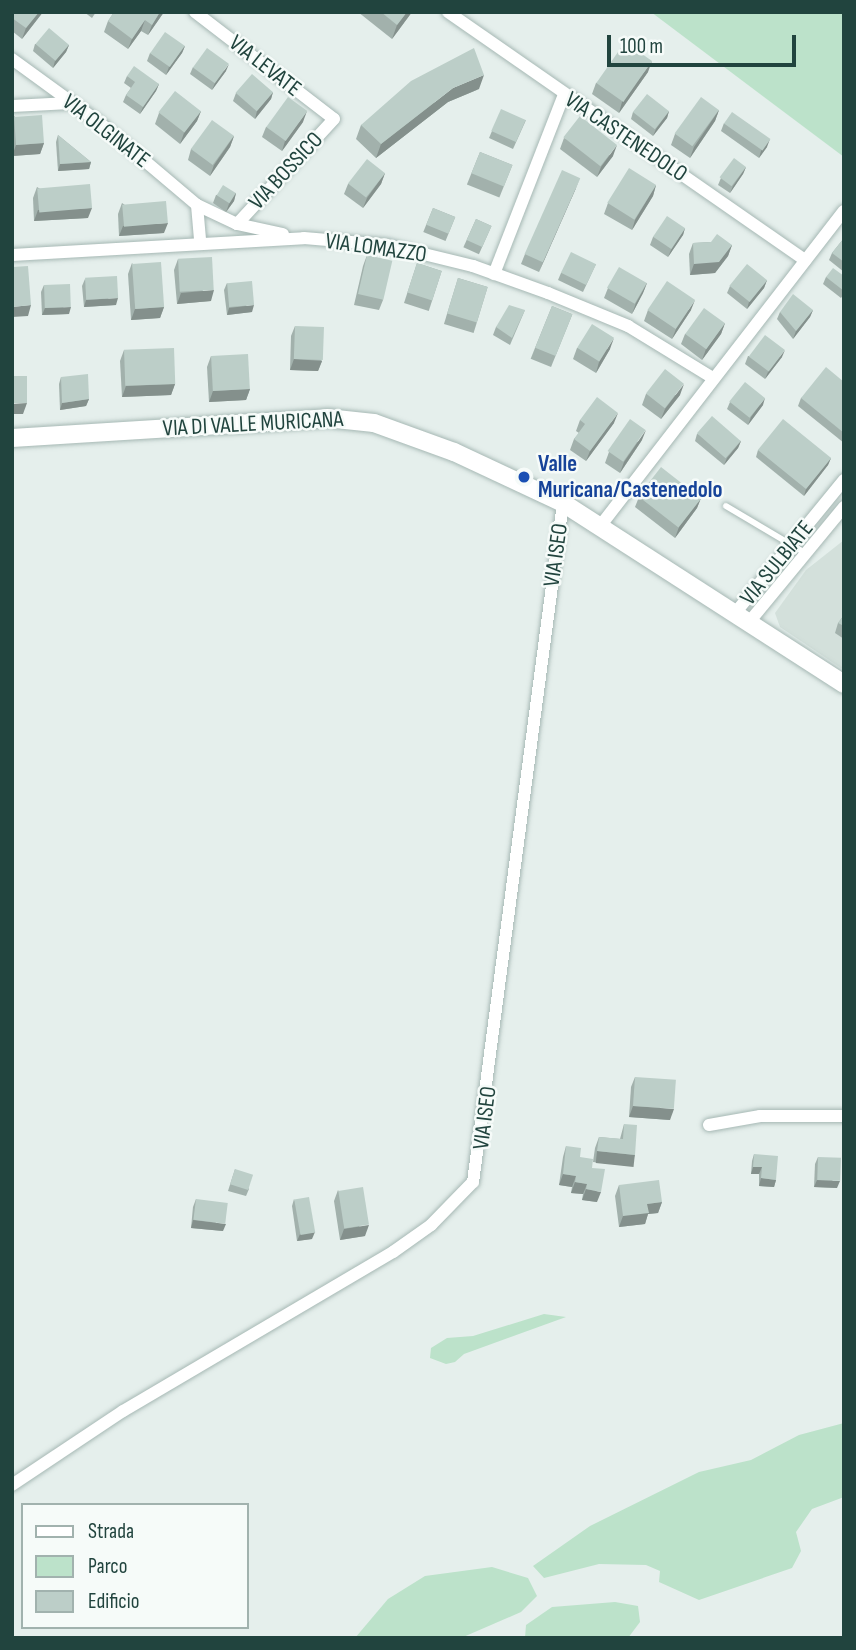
<!DOCTYPE html>
<style>
body{margin:0}
#map{position:relative;width:856px;height:1650px;overflow:hidden;background:#e5efec;font-family:"Sofia Sans Condensed",sans-serif}
div>[style]{position:absolute}
.built>*{inset:0;background:#d3e0db}
.green>*{inset:0;background:#bce2ca}
.roads{filter:drop-shadow(0 0 2px #a6b8b4) drop-shadow(0 0 2px #a6b8b4)}
.lane>*{height:6px;margin:-3px;padding:0 3px;transform-origin:3px;border-radius:3px;background:#fff}
.street>*{height:12px;margin:-6px;padding:0 6px;transform-origin:6px;border-radius:6px;background:#fff}
.secondary>*{height:18px;margin:-9px;padding:0 9px;transform-origin:9px;border-radius:9px;background:#fff}
.wall>*{inset:0;background:#a2b1ac;transform-origin:0 0}
.shaded-wall>*{inset:0;background:#84908c;transform-origin:0 0}
.building>*{inset:0;background:#bccec8;transform-origin:0 0}
.dots>*{width:19px;height:19px;translate:-50% -50%;box-sizing:border-box;border:4px solid #f6fbf9;border-radius:50%}
span{translate:-50% -50%;white-space:nowrap;text-align:center;line-height:1.15;-webkit-text-stroke:5px #f6fbf9;paint-order:stroke}
.street-label{font-size:23px;color:#21443e}
.transit-label{font-size:23px;color:#164399;font-weight:700}
.left{translate:0 -50%;text-align:left}
.frame{position:absolute;inset:0;border:14px solid #21443e;pointer-events:none}
.legend{position:absolute;left:21px;top:1503px;width:228px;height:126px;box-sizing:border-box;background:#f6fbf9;border:2px solid #a1b2ae;margin:0;padding:9px 12px;list-style:none;font-size:21px;color:#21443e}
.legend li{display:flex;align-items:center;gap:14px;height:35px}
.legend b{width:35px;border:2px solid #a1b2ae}
.scale{position:absolute;left:607px;top:35px;width:189px;height:32px;box-sizing:border-box;border:4px solid #21443e;border-top:0;padding-left:9px;font-size:21px;line-height:24px;white-space:nowrap;color:#21443e;-webkit-text-stroke:5px #f6fbf9;paint-order:stroke}
</style>
<div id="map">
<div class="built">
<i style="clip-path:polygon(844px 540px,844px 670px,780px 627px,775px 613px,806px 570px)"></i>
</div>
<div class="green">
<i style="clip-path:polygon(651px 12px,844px 12px,844px 157px)"></i>
<i style="clip-path:polygon(544px 1314px,566px 1317px,464px 1354px,455px 1362px,446px 1364px,430px 1358px,431px 1348px,447px 1338px,473px 1336px)"></i>
<i style="clip-path:polygon(844px 1423px,844px 1497px,812px 1509px,796px 1532px,801px 1551px,792px 1568px,699px 1600px,659px 1582px,660px 1571px,646px 1565px,599px 1564px,544px 1578px,533px 1566px,590px 1526px,699px 1472px,751px 1460px,799px 1435px)"></i>
<i style="clip-path:polygon(492px 1567px,528px 1578px,537px 1596px,521px 1612px,461px 1638px,355px 1638px,388px 1599px,425px 1576px)"></i>
<i style="clip-path:polygon(615px 1602px,638px 1606px,640px 1622px,628px 1638px,525px 1638px,526px 1625px,552px 1607px)"></i>
</div>
<div class="roads">
<div class="lane">
<i style="left:726px;top:506px;width:92px;rotate:30.7deg"></i>
</div>
<div class="street">
<i style="left:195px;top:12px;width:175px;rotate:37.6deg"></i>
<i style="left:334px;top:119px;width:143px;rotate:132.7deg"></i>
<i style="left:448px;top:12px;width:435px;rotate:34.8deg"></i>
<i style="left:12px;top:59px;width:109px;rotate:36deg"></i>
<i style="left:100px;top:123px;width:127px;rotate:40.2deg"></i>
<i style="left:197px;top:205px;width:38px;rotate:85deg"></i>
<i style="left:12px;top:106px;width:58px;rotate:-3deg"></i>
<i style="left:197px;top:205px;width:44px;rotate:25.4deg"></i>
<i style="left:237px;top:224px;width:47px;rotate:12.3deg"></i>
<i style="left:12px;top:255px;width:292px;rotate:-3.3deg"></i>
<i style="left:304px;top:238px;width:83px;rotate:4.8deg"></i>
<i style="left:387px;top:245px;width:89px;rotate:13.7deg"></i>
<i style="left:473px;top:266px;width:80px;rotate:19.8deg"></i>
<i style="left:548px;top:293px;width:87px;rotate:22.4deg"></i>
<i style="left:628px;top:326px;width:100px;rotate:31.5deg"></i>
<i style="left:494px;top:274px;width:193px;rotate:-68.7deg"></i>
<i style="left:601px;top:525px;width:397px;rotate:-52.3deg"></i>
<i style="left:736px;top:612px;width:171px;rotate:-50.7deg"></i>
<i style="left:750px;top:621px;width:148px;rotate:-50.5deg"></i>
<i style="left:709px;top:1125px;width:52px;rotate:-10deg"></i>
<i style="left:760px;top:1116px;width:84px"></i>
<i style="left:12px;top:1485px;width:133px;rotate:-33.7deg"></i>
<i style="left:123px;top:1411px;width:313px;rotate:-30.5deg"></i>
<i style="left:393px;top:1252px;width:47px;rotate:-35.4deg"></i>
<i style="left:431px;top:1225px;width:60px;rotate:-45.7deg"></i>
<i style="left:473px;top:1182px;width:685px;rotate:-82.45deg"></i>
</div>
<div class="secondary">
<i style="left:12px;top:438px;width:316px;rotate:-3.6deg"></i>
<i style="left:327px;top:418px;width:47px;rotate:6.1deg"></i>
<i style="left:374px;top:423px;width:85px;rotate:19.9deg"></i>
<i style="left:454px;top:452px;width:120px;rotate:25.1deg"></i>
<i style="left:563px;top:503px;width:334px;rotate:32.8deg"></i>
</div>
</div>
<div class="wall">
<i style="clip-path:polygon(12px 12px,43px 12px,22px 39px,12px 31px)"></i>
<i style="clip-path:polygon(84px 12px,96px 12px,92px 18px)"></i>
<i style="clip-path:polygon(114px 12px,164px 12px,148px 35px,141px 31px,128px 49px,104px 32px,108px 21px)"></i>
<i style="clip-path:polygon(358px 12px,412px 12px,392px 39px)"></i>
<i style="clip-path:polygon(35px 44px,69px 45px,66px 52px,53px 68px,33px 51px)"></i>
<i style="clip-path:polygon(185px 46px,182px 53px,166px 75px,147px 61px,150px 53px)"></i>
<i style="clip-path:polygon(193px 67px,226px 71px,212px 90px,190px 74px)"></i>
<i style="clip-path:polygon(648px 72px,619px 113px,592px 94px,596px 83px)"></i>
<i style="clip-path:polygon(127px 76px,159px 84px,156px 91px,140px 114px,123px 102px,126px 95px,131px 88px,124px 83px)"></i>
<i style="clip-path:polygon(479px 89px,448px 102px,376px 158px,356px 139px,361px 125px)"></i>
<i style="clip-path:polygon(273px 92px,271px 99px,255px 119px,233px 101px,236px 93px)"></i>
<i style="clip-path:polygon(719px 110px,715px 121px,690px 158px,671px 145px,675px 134px)"></i>
<i style="clip-path:polygon(201px 111px,197px 121px,180px 144px,155px 124px,159px 113px)"></i>
<i style="clip-path:polygon(669px 111px,667px 118px,653px 136px,631px 119px,633px 112px)"></i>
<i style="clip-path:polygon(14px 116px,44px 143px,40px 154px,12px 156px,12px 122px)"></i>
<i style="clip-path:polygon(526px 120px,513px 149px,489px 138px,492px 131px)"></i>
<i style="clip-path:polygon(303px 122px,282px 151px,262px 137px,266px 127px)"></i>
<i style="clip-path:polygon(724px 123px,767px 147px,759px 158px,721px 131px)"></i>
<i style="clip-path:polygon(58px 135px,91px 162px,89px 169px,58px 171px,56px 142px)"></i>
<i style="clip-path:polygon(234px 136px,230px 147px,210px 176px,188px 160px,191px 149px)"></i>
<i style="clip-path:polygon(564px 138px,613px 156px,597px 177px,560px 149px)"></i>
<i style="left:480px;top:152px;width:35px;height:35px;rotate:22deg"></i>
<i style="clip-path:polygon(746px 167px,743px 174px,730px 193px,718px 185px,721px 178px)"></i>
<i style="clip-path:polygon(385px 173px,381px 184px,363px 208px,344px 194px,348px 184px)"></i>
<i style="clip-path:polygon(656px 185px,653px 196px,632px 230px,604px 214px,608px 203px)"></i>
<i style="clip-path:polygon(37px 187px,88px 218px,34px 221px,33px 198px)"></i>
<i style="clip-path:polygon(576px 188px,539px 272px,521px 264px,525px 254px)"></i>
<i style="clip-path:polygon(236px 193px,234px 201px,226px 212px,213px 203px,216px 195px)"></i>
<i style="clip-path:polygon(122px 203px,164px 233px,119px 236px,118px 214px)"></i>
<i style="left:433px;top:208px;width:24px;height:26px;rotate:22deg"></i>
<i style="left:476px;top:219px;width:17px;height:31px;rotate:24deg"></i>
<i style="clip-path:polygon(685px 228px,683px 235px,668px 257px,650px 245px,653px 237px)"></i>
<i style="clip-path:polygon(844px 238px,844px 272px,829px 260px,832px 253px)"></i>
<i style="clip-path:polygon(711px 242px,732px 245px,728px 256px,715px 273px,690px 275px,689px 254px,693px 243px)"></i>
<i style="clip-path:polygon(367px 255px,383px 300px,379px 310px,354px 305px,363px 266px)"></i>
<i style="clip-path:polygon(178px 259px,211px 301px,177px 304px,174px 270px)"></i>
<i style="clip-path:polygon(132px 263px,164px 307px,160px 318px,131px 320px,128px 274px)"></i>
<i style="left:417px;top:263px;width:26px;height:42px;rotate:18deg"></i>
<i style="clip-path:polygon(596px 264px,583px 292px,558px 280px,561px 273px)"></i>
<i style="clip-path:polygon(844px 276px,844px 294px,841px 298px,823px 284px,826px 277px)"></i>
<i style="left:458px;top:278px;width:31px;height:48px;rotate:17deg"></i>
<i style="clip-path:polygon(85px 279px,116px 305px,84px 307px,82px 286px)"></i>
<i style="clip-path:polygon(767px 280px,764px 288px,747px 309px,727px 293px,730px 286px)"></i>
<i style="clip-path:polygon(227px 283px,252px 312px,227px 315px,224px 290px)"></i>
<i style="clip-path:polygon(647px 283px,643px 293px,632px 314px,604px 298px,608px 288px)"></i>
<i style="clip-path:polygon(44px 285px,69px 314px,42px 315px,41px 292px)"></i>
<i style="left:552px;top:306px;width:22px;height:57px;rotate:22deg"></i>
<i style="clip-path:polygon(525px 310px,510px 345px,493px 335px,496px 327px)"></i>
<i style="clip-path:polygon(648px 310px,691px 310px,672px 339px,644px 321px)"></i>
<i style="clip-path:polygon(813px 310px,810px 317px,793px 339px,777px 319px,780px 312px)"></i>
<i style="clip-path:polygon(725px 323px,721px 334px,702px 360px,681px 344px,685px 334px)"></i>
<i style="clip-path:polygon(295px 326px,322px 361px,318px 371px,290px 370px,291px 336px)"></i>
<i style="clip-path:polygon(577px 348px,610px 349px,596px 373px,573px 359px)"></i>
<i style="clip-path:polygon(124px 350px,175px 384px,171px 395px,122px 397px,120px 361px)"></i>
<i style="clip-path:polygon(211px 356px,250px 389px,246px 400px,209px 402px,207px 367px)"></i>
<i style="clip-path:polygon(748px 356px,782px 357px,765px 379px,745px 364px)"></i>
<i style="clip-path:polygon(61px 377px,89px 399px,86px 406px,60px 410px,59px 384px)"></i>
<i style="clip-path:polygon(844px 382px,844px 443px,798px 406px,801px 398px)"></i>
<i style="clip-path:polygon(646px 394px,680px 395px,661px 419px,642px 405px)"></i>
<i style="clip-path:polygon(730px 402px,763px 405px,748px 425px,727px 409px)"></i>
<i style="clip-path:polygon(580px 420px,614px 423px,586px 461px,570px 450px,574px 439px,579px 433px,576px 431px)"></i>
<i style="clip-path:polygon(697px 434px,741px 441px,738px 448px,724px 465px,695px 441px)"></i>
<i style="clip-path:polygon(642px 440px,620px 473px,605px 463px,609px 452px)"></i>
<i style="clip-path:polygon(758px 450px,831px 458px,828px 465px,804px 496px,756px 457px)"></i>
<i style="clip-path:polygon(639px 497px,701px 498px,697px 508px,675px 538px,635px 507px)"></i>
<i style="clip-path:polygon(844px 615px,844px 639px,835px 633px,838px 623px)"></i>
<i style="clip-path:polygon(635px 1077px,670px 1120px,629px 1117px,631px 1087px)"></i>
<i style="clip-path:polygon(624px 1124px,635px 1155px,631px 1166px,593px 1162px,595px 1148px,599px 1137px,620px 1139px)"></i>
<i style="clip-path:polygon(566px 1146px,592px 1168px,597px 1202px,582px 1200px,583px 1194px,571px 1193px,572px 1187px,559px 1185px,563px 1157px)"></i>
<i style="clip-path:polygon(754px 1154px,776px 1180px,774px 1187px,759px 1186px,759px 1174px,751px 1174px,752px 1161px)"></i>
<i style="clip-path:polygon(818px 1157px,837px 1188px,814px 1187px,815px 1164px)"></i>
<i style="clip-path:polygon(235px 1169px,249px 1189px,246px 1196px,228px 1191px)"></i>
<i style="clip-path:polygon(619px 1185px,662px 1202px,658px 1213px,648px 1214px,645px 1224px,619px 1227px,615px 1196px)"></i>
<i style="clip-path:polygon(338px 1190px,365px 1236px,340px 1240px,334px 1201px)"></i>
<i style="clip-path:polygon(196px 1199px,223px 1231px,191px 1228px,193px 1207px)"></i>
<i style="clip-path:polygon(294px 1199px,312px 1239px,297px 1241px,292px 1206px)"></i>
</div>
<div class="shaded-wall">
<i style="clip-path:polygon(39px 12px,43px 12px,22px 39px,26px 28px)"></i>
<i style="clip-path:polygon(160px 12px,164px 12px,148px 35px,152px 25px)"></i>
<i style="clip-path:polygon(407px 12px,412px 12px,392px 39px,397px 25px)"></i>
<i style="clip-path:polygon(145px 20px,141px 31px,128px 49px,132px 39px)"></i>
<i style="clip-path:polygon(69px 45px,66px 52px,53px 68px,55px 61px)"></i>
<i style="clip-path:polygon(185px 46px,182px 53px,166px 75px,169px 67px)"></i>
<i style="clip-path:polygon(652px 61px,648px 72px,619px 113px,622px 102px)"></i>
<i style="clip-path:polygon(229px 64px,226px 71px,212px 90px,215px 83px)"></i>
<i style="clip-path:polygon(484px 75px,479px 89px,448px 102px,376px 158px,381px 144px,453px 88px)"></i>
<i style="clip-path:polygon(159px 84px,156px 91px,140px 114px,143px 107px)"></i>
<i style="clip-path:polygon(273px 92px,271px 99px,255px 119px,257px 111px)"></i>
<i style="clip-path:polygon(719px 110px,715px 121px,690px 158px,694px 147px)"></i>
<i style="clip-path:polygon(201px 111px,197px 121px,180px 144px,184px 133px)"></i>
<i style="clip-path:polygon(307px 111px,303px 122px,282px 151px,285px 141px)"></i>
<i style="clip-path:polygon(669px 111px,667px 118px,653px 136px,656px 129px)"></i>
<i style="clip-path:polygon(234px 136px,230px 147px,210px 176px,214px 165px)"></i>
<i style="clip-path:polygon(770px 139px,767px 147px,759px 158px,761px 151px)"></i>
<i style="clip-path:polygon(44px 143px,40px 154px,12px 156px,16px 145px)"></i>
<i style="clip-path:polygon(617px 145px,613px 156px,597px 177px,601px 167px)"></i>
<i style="clip-path:polygon(91px 162px,89px 169px,58px 171px,60px 164px)"></i>
<i style="clip-path:polygon(746px 167px,743px 174px,730px 193px,733px 186px)"></i>
<i style="clip-path:polygon(385px 173px,381px 184px,363px 208px,367px 198px)"></i>
<i style="clip-path:polygon(580px 178px,576px 188px,539px 272px,543px 262px)"></i>
<i style="clip-path:polygon(656px 185px,653px 196px,632px 230px,635px 220px)"></i>
<i style="clip-path:polygon(236px 193px,234px 201px,226px 212px,229px 204px)"></i>
<i style="clip-path:polygon(92px 208px,88px 218px,34px 221px,38px 210px)"></i>
<i style="clip-path:polygon(168px 223px,164px 233px,119px 236px,123px 226px)"></i>
<i style="clip-path:polygon(685px 228px,683px 235px,668px 257px,671px 250px)"></i>
<i style="clip-path:polygon(732px 245px,728px 256px,715px 273px,690px 275px,694px 264px)"></i>
<i style="clip-path:polygon(767px 280px,764px 288px,747px 309px,749px 302px)"></i>
<i style="clip-path:polygon(647px 283px,643px 293px,632px 314px,636px 303px)"></i>
<i style="clip-path:polygon(214px 290px,211px 301px,177px 304px,181px 293px)"></i>
<i style="clip-path:polygon(118px 298px,116px 305px,84px 307px,86px 300px)"></i>
<i style="clip-path:polygon(695px 300px,691px 310px,672px 339px,676px 329px)"></i>
<i style="clip-path:polygon(31px 305px,28px 316px,12px 317px,12px 307px)"></i>
<i style="clip-path:polygon(254px 305px,252px 312px,227px 315px,229px 308px)"></i>
<i style="clip-path:polygon(71px 307px,69px 314px,42px 315px,45px 308px)"></i>
<i style="clip-path:polygon(164px 307px,160px 318px,131px 320px,135px 309px)"></i>
<i style="clip-path:polygon(813px 310px,810px 317px,793px 339px,796px 331px)"></i>
<i style="clip-path:polygon(725px 323px,721px 334px,702px 360px,706px 349px)"></i>
<i style="clip-path:polygon(614px 338px,610px 349px,596px 373px,599px 362px)"></i>
<i style="clip-path:polygon(785px 350px,782px 357px,765px 379px,768px 372px)"></i>
<i style="clip-path:polygon(294px 359px,322px 361px,318px 371px,290px 370px)"></i>
<i style="clip-path:polygon(175px 384px,171px 395px,122px 397px,126px 386px)"></i>
<i style="clip-path:polygon(684px 384px,680px 395px,661px 419px,665px 409px)"></i>
<i style="clip-path:polygon(250px 389px,246px 400px,209px 402px,213px 391px)"></i>
<i style="clip-path:polygon(765px 398px,763px 405px,748px 425px,751px 417px)"></i>
<i style="clip-path:polygon(89px 399px,86px 406px,60px 410px,62px 403px)"></i>
<i style="clip-path:polygon(27px 403px,23px 414px,12px 414px,12px 404px)"></i>
<i style="clip-path:polygon(618px 413px,614px 423px,586px 461px,590px 451px)"></i>
<i style="clip-path:polygon(646px 430px,642px 440px,620px 473px,624px 462px)"></i>
<i style="clip-path:polygon(741px 441px,738px 448px,724px 465px,727px 458px)"></i>
<i style="clip-path:polygon(831px 458px,828px 465px,804px 496px,806px 489px)"></i>
<i style="clip-path:polygon(701px 498px,697px 508px,675px 538px,679px 527px)"></i>
<i style="clip-path:polygon(633px 1106px,674px 1109px,670px 1120px,629px 1117px)"></i>
<i style="left:597px;top:1151px;width:38px;height:12px;rotate:6deg"></i>
<i style="clip-path:polygon(753px 1167px,762px 1167px,759px 1174px,751px 1174px)"></i>
<i style="clip-path:polygon(563px 1174px,576px 1176px,572px 1187px,559px 1185px)"></i>
<i style="clip-path:polygon(761px 1178px,776px 1180px,774px 1187px,759px 1186px)"></i>
<i style="clip-path:polygon(817px 1180px,840px 1181px,837px 1188px,814px 1187px)"></i>
<i style="clip-path:polygon(575px 1182px,587px 1184px,583px 1194px,571px 1193px)"></i>
<i style="clip-path:polygon(586px 1189px,601px 1192px,597px 1202px,582px 1200px)"></i>
<i style="clip-path:polygon(662px 1202px,658px 1213px,648px 1214px,645px 1224px,619px 1227px,623px 1216px,647px 1204px)"></i>
<i style="clip-path:polygon(193px 1220px,226px 1224px,223px 1231px,191px 1228px)"></i>
<i style="clip-path:polygon(369px 1225px,365px 1236px,340px 1240px,344px 1229px)"></i>
<i style="clip-path:polygon(315px 1232px,312px 1239px,297px 1241px,300px 1234px)"></i>
</div>
<div class="building">
<i style="clip-path:polygon(12px 12px,39px 12px,26px 28px,12px 18px)"></i>
<i style="clip-path:polygon(114px 12px,160px 12px,152px 25px,145px 20px,132px 39px,108px 21px)"></i>
<i style="clip-path:polygon(381px 12px,407px 12px,397px 25px)"></i>
<i style="left:49px;top:28px;width:26px;height:21px;rotate:40deg"></i>
<i style="left:165px;top:32px;width:24px;height:26px;rotate:35deg"></i>
<i style="left:625px;top:42px;width:33px;height:50px;rotate:35deg"></i>
<i style="left:207px;top:48px;width:27px;height:24px;rotate:36deg"></i>
<i style="clip-path:polygon(474px 48px,484px 75px,453px 88px,381px 144px,361px 125px,411px 81px)"></i>
<i style="clip-path:polygon(134px 66px,159px 84px,143px 107px,126px 95px,135px 82px,127px 76px)"></i>
<i style="left:252px;top:74px;width:28px;height:25px;rotate:41deg"></i>
<i style="left:175px;top:91px;width:33px;height:27px;rotate:38deg"></i>
<i style="left:647px;top:94px;width:28px;height:23px;rotate:38deg"></i>
<i style="left:288px;top:97px;width:24px;height:37px;rotate:36deg"></i>
<i style="left:701px;top:97px;width:22px;height:45px;rotate:36deg"></i>
<i style="left:501px;top:109px;width:27px;height:24px;rotate:24deg"></i>
<i style="left:732px;top:112px;width:47px;height:14px;rotate:35deg"></i>
<i style="left:42px;top:115px;width:28px;height:28px;rotate:86deg"></i>
<i style="left:580px;top:116px;width:47px;height:27px;rotate:38deg"></i>
<i style="left:212px;top:120px;width:27px;height:36px;rotate:36deg"></i>
<i style="clip-path:polygon(58px 135px,91px 162px,60px 164px)"></i>
<i style="left:480px;top:152px;width:35px;height:23px;rotate:22deg"></i>
<i style="left:734px;top:158px;width:15px;height:24px;rotate:37deg"></i>
<i style="left:367px;top:159px;width:23px;height:31px;rotate:38deg"></i>
<i style="left:629px;top:168px;width:32px;height:41px;rotate:32deg"></i>
<i style="left:562px;top:170px;width:20px;height:92px;rotate:24deg"></i>
<i style="left:90px;top:184px;width:24px;height:53px;rotate:85deg"></i>
<i style="left:223px;top:185px;width:15px;height:12px;rotate:32deg"></i>
<i style="left:166px;top:201px;width:22px;height:44px;rotate:85deg"></i>
<i style="left:433px;top:208px;width:24px;height:18px;rotate:22deg"></i>
<i style="left:667px;top:216px;width:22px;height:25px;rotate:34deg"></i>
<i style="left:476px;top:219px;width:17px;height:23px;rotate:24deg"></i>
<i style="clip-path:polygon(717px 234px,732px 245px,719px 262px,694px 264px,693px 243px,711px 242px)"></i>
<i style="clip-path:polygon(844px 238px,844px 262px,832px 253px)"></i>
<i style="left:571px;top:252px;width:28px;height:23px;rotate:26deg"></i>
<i style="left:367px;top:255px;width:26px;height:40px;rotate:13deg"></i>
<i style="left:212px;top:257px;width:33px;height:34px;rotate:87deg"></i>
<i style="left:161px;top:262px;width:45px;height:29px;rotate:86deg"></i>
<i style="left:417px;top:263px;width:26px;height:31px;rotate:18deg"></i>
<i style="left:747px;top:264px;width:26px;height:28px;rotate:39deg"></i>
<i style="clip-path:polygon(28px 266px,31px 305px,12px 307px,12px 267px)"></i>
<i style="left:619px;top:267px;width:32px;height:24px;rotate:30deg"></i>
<i style="clip-path:polygon(833px 268px,844px 276px,844px 291px,826px 277px)"></i>
<i style="left:117px;top:276px;width:22px;height:32px;rotate:87deg"></i>
<i style="left:458px;top:278px;width:31px;height:37px;rotate:17deg"></i>
<i style="left:252px;top:281px;width:24px;height:25px;rotate:85deg"></i>
<i style="left:667px;top:281px;width:34px;height:35px;rotate:34deg"></i>
<i style="left:70px;top:284px;width:23px;height:26px;rotate:88deg"></i>
<i style="clip-path:polygon(793px 294px,813px 310px,796px 331px,780px 312px)"></i>
<i style="clip-path:polygon(509px 305px,525px 310px,512px 338px,496px 327px)"></i>
<i style="left:552px;top:306px;width:22px;height:45px;rotate:22deg"></i>
<i style="left:704px;top:308px;width:26px;height:32px;rotate:36deg"></i>
<i style="left:592px;top:324px;width:26px;height:28px;rotate:32deg"></i>
<i style="left:295px;top:326px;width:29px;height:33px;rotate:2deg"></i>
<i style="left:765px;top:335px;width:25px;height:27px;rotate:37deg"></i>
<i style="left:174px;top:348px;width:36px;height:50px;rotate:88deg"></i>
<i style="left:248px;top:354px;width:35px;height:37px;rotate:87deg"></i>
<i style="clip-path:polygon(826px 367px,844px 382px,844px 433px,801px 398px)"></i>
<i style="left:665px;top:369px;width:24px;height:31px;rotate:38deg"></i>
<i style="clip-path:polygon(88px 374px,89px 399px,62px 403px,61px 377px)"></i>
<i style="left:27px;top:376px;width:27px;height:15px;rotate:90deg"></i>
<i style="left:745px;top:382px;width:26px;height:25px;rotate:39deg"></i>
<i style="clip-path:polygon(597px 397px,618px 413px,590px 451px,574px 439px,585px 424px,580px 420px)"></i>
<i style="left:712px;top:416px;width:38px;height:23px;rotate:41deg"></i>
<i style="left:630px;top:419px;width:19px;height:39px;rotate:35deg"></i>
<i style="left:783px;top:419px;width:62px;height:40px;rotate:39deg"></i>
<i style="left:661px;top:467px;width:51px;height:37px;rotate:38deg"></i>
<i style="clip-path:polygon(844px 615px,844px 626px,838px 623px)"></i>
<i style="left:635px;top:1077px;width:41px;height:29px;rotate:4deg"></i>
<i style="clip-path:polygon(624px 1124px,637px 1125px,635px 1155px,597px 1151px,599px 1137px,623px 1139px)"></i>
<i style="clip-path:polygon(566px 1146px,581px 1148px,580px 1157px,593px 1159px,592px 1168px,605px 1169px,601px 1192px,586px 1189px,587px 1184px,575px 1182px,576px 1176px,563px 1174px)"></i>
<i style="clip-path:polygon(754px 1154px,778px 1156px,776px 1180px,761px 1178px,762px 1167px,753px 1167px)"></i>
<i style="left:818px;top:1157px;width:23px;height:23px;rotate:2deg"></i>
<i style="left:235px;top:1169px;width:19px;height:16px;rotate:18deg"></i>
<i style="clip-path:polygon(659px 1180px,662px 1202px,647px 1204px,649px 1213px,623px 1216px,619px 1185px)"></i>
<i style="left:363px;top:1187px;width:38px;height:25px;rotate:81deg"></i>
<i style="left:309px;top:1197px;width:36px;height:15px;rotate:80deg"></i>
<i style="left:196px;top:1199px;width:32px;height:21px;rotate:7deg"></i>
</div>
<div class="dots">
<i style="left:524px;top:477px;background:#1a4fb4"></i>
</div>
<div class="street-label">
<span style="left:265px;top:66px;rotate:38deg">VIA LEVATE</span>
<span style="left:106px;top:131px;rotate:38deg">VIA OLGINATE</span>
<span style="left:626px;top:137px;rotate:34deg">VIA CASTENEDOLO</span>
<span style="left:286px;top:171px;rotate:-47deg">VIA BOSSICO</span>
<span style="left:376px;top:248px;rotate:8deg">VIA LOMAZZO</span>
<span style="left:253px;top:424px;rotate:-3deg">VIA DI VALLE MURICANA</span>
<span style="left:556px;top:555px;rotate:-82deg">VIA ISEO</span>
<span style="left:777px;top:563px;rotate:-51deg">VIA SULBIATE</span>
<span style="left:485px;top:1118px;rotate:-83deg">VIA ISEO</span>
</div>
<div class="transit-label">
<span class="left" style="left:538px;top:477px">Valle<br>Muricana/Castenedolo</span>
</div>
<div class="frame"></div>
<ul class="legend">
<li><b style="height:9px;background:#fff"></b>Strada</li>
<li><b style="height:19px;background:#bce2ca"></b>Parco</li>
<li><b style="height:19px;background:#bccec8"></b>Edificio</li>
</ul>
<div class="scale">100 m</div>
</div>
